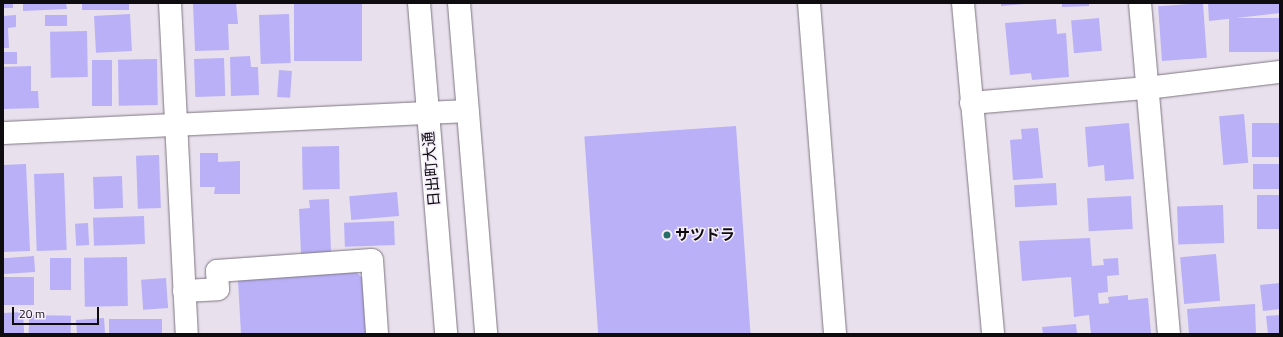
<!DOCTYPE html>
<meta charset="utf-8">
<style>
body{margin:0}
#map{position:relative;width:1283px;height:337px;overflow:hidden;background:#e9e0ed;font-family:"Titillium Web","Noto Sans JP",sans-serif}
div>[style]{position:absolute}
.building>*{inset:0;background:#b9b0f7;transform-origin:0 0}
.roads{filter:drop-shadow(0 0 1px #7e7681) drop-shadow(0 0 1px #7e7681)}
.minor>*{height:22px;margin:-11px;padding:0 11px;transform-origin:11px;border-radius:11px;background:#fff}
.dots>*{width:11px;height:11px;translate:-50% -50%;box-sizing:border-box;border:2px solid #f6eefa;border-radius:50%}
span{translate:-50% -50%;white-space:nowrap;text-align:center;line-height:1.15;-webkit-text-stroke:3px #f6eefa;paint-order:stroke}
.street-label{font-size:15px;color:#0f0c10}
.poi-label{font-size:15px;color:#0f0c10;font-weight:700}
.left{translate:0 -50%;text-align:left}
.frame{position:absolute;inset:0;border:4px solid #0f0c10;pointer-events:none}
.scale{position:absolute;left:12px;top:307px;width:87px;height:18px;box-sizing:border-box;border:2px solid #0f0c10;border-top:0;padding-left:5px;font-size:12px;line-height:14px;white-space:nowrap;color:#0f0c10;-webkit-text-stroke:3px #f6eefa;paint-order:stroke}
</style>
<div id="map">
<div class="building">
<i style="left:3px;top:3px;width:10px;height:5px"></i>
<i style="clip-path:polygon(23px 3px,66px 3px,67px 9px,23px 11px)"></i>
<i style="left:82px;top:3px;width:47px;height:7px"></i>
<i style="clip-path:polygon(236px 3px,238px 24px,228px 24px,229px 50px,195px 51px,193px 4px)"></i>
<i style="left:294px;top:3px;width:68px;height:58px"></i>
<i style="clip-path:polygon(1001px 3px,1025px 3px,1025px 4px,1001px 6px)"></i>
<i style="clip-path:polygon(1062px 3px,1089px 3px,1089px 6px,1062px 7px)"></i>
<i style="left:1203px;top:3px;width:55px;height:45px;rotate:86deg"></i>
<i style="clip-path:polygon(1208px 3px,1280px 3px,1280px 13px,1209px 21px)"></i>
<i style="left:130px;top:14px;width:37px;height:36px;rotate:87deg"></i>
<i style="left:289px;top:14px;width:49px;height:30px;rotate:88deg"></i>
<i style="clip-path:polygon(16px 15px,16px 27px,8px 28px,9px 48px,3px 48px,3px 16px)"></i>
<i style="left:67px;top:15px;width:11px;height:22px;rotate:90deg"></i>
<i style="left:1099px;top:18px;width:33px;height:28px;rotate:85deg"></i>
<i style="left:1280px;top:18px;width:34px;height:51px;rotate:90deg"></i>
<i style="clip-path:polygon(1056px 19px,1057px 34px,1066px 33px,1069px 77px,1032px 80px,1031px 73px,1010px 75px,1005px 23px)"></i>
<i style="left:87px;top:31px;width:46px;height:37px;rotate:89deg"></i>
<i style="left:3px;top:52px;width:14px;height:12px"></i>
<i style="clip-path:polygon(250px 56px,251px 67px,258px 67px,259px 95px,231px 96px,230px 57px)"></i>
<i style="left:224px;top:58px;width:38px;height:30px;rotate:88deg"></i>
<i style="left:157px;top:59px;width:46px;height:39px;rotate:89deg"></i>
<i style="left:92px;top:60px;width:20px;height:46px"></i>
<i style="clip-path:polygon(31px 66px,31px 91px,38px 91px,39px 108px,3px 109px,3px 67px)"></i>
<i style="left:279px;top:70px;width:13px;height:27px;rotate:4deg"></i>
<i style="left:1244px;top:114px;width:49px;height:25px;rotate:85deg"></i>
<i style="clip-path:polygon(1129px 123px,1134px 179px,1105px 181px,1104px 165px,1088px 167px,1085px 127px)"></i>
<i style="left:1280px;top:123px;width:34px;height:28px;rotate:90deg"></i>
<i style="left:736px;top:126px;width:209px;height:152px;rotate:86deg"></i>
<i style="clip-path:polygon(1038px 128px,1043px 178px,1013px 180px,1010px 140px,1022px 139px,1021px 129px)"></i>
<i style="left:339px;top:146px;width:43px;height:37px;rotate:89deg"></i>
<i style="clip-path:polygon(200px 153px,218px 153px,218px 162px,240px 161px,240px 194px,214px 194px,215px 187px,200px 187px)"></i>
<i style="left:159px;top:155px;width:53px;height:23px;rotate:88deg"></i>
<i style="clip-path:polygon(26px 164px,30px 251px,3px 252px,3px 165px)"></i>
<i style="left:1280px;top:164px;width:25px;height:27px;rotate:90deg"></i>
<i style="left:64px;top:173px;width:77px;height:30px;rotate:88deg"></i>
<i style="left:122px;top:176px;width:32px;height:29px;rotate:88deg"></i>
<i style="left:1056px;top:183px;width:22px;height:42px;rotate:87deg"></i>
<i style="left:397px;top:192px;width:24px;height:48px;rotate:85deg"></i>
<i style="left:1280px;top:195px;width:34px;height:23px;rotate:90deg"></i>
<i style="left:1131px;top:196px;width:33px;height:44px;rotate:87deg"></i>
<i style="clip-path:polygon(329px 199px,331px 252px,301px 254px,299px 209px,310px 208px,309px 200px)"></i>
<i style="left:1223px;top:205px;width:38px;height:46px;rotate:88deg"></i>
<i style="left:144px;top:216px;width:28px;height:51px;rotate:88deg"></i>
<i style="left:394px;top:221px;width:24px;height:50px;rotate:88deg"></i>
<i style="left:88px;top:223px;width:22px;height:13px;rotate:87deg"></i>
<i style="clip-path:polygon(1090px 238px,1092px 266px,1104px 265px,1103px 259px,1118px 258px,1119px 275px,1107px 276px,1108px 292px,1098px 293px,1099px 304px,1109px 303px,1108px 297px,1128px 295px,1128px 300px,1148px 298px,1151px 334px,1091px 334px,1089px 315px,1074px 317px,1071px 277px,1022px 281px,1019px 241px)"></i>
<i style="left:1216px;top:254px;width:47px;height:36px;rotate:85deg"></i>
<i style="left:34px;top:256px;width:16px;height:31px;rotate:86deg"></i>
<i style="left:127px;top:257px;width:49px;height:43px;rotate:89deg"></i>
<i style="left:50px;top:258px;width:21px;height:32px"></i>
<i style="clip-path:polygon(356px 272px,364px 279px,368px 334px,241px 334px,238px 280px)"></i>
<i style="left:3px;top:277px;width:31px;height:28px"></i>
<i style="left:166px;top:278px;width:30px;height:25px;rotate:86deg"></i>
<i style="clip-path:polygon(1280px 283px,1280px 309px,1263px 311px,1260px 285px)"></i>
<i style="clip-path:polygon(1255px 304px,1256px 334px,1189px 334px,1187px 309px)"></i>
<i style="left:23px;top:312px;width:22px;height:20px;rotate:87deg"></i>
<i style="left:29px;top:315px;width:42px;height:19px;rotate:1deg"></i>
<i style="clip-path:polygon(1280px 315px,1280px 334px,1268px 334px,1266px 316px)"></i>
<i style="left:104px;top:318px;width:16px;height:28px;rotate:86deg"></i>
<i style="left:162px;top:319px;width:15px;height:53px;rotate:90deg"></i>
<i style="clip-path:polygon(1076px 324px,1077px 334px,1043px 334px,1042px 327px)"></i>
</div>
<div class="roads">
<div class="minor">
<i style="left:170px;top:3px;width:331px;rotate:87.1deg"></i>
<i style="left:419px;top:3px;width:332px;rotate:85.3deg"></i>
<i style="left:459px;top:3px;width:332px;rotate:85.3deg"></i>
<i style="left:809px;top:3px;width:332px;rotate:85.5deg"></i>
<i style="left:963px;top:3px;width:332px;rotate:84.8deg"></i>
<i style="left:1140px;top:3px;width:332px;rotate:85deg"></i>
<i style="left:971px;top:103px;width:177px;rotate:-4.9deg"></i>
<i style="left:1147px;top:88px;width:134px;rotate:-6.9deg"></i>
<i style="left:3px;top:133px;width:465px;rotate:-2.7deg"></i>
<i style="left:184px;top:291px;width:34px;rotate:-3deg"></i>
<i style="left:218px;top:289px;width:18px;rotate:-93deg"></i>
<i style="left:217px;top:271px;width:155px;rotate:-4.1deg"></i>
<i style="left:372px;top:260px;width:74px;rotate:86.1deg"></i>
</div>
</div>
<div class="dots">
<i style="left:667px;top:235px;background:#266f68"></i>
</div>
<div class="street-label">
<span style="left:431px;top:169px;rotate:-95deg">日出町大通</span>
</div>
<div class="poi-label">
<span class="left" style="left:675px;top:235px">サツドラ</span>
</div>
<div class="frame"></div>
<div class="scale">20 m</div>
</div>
